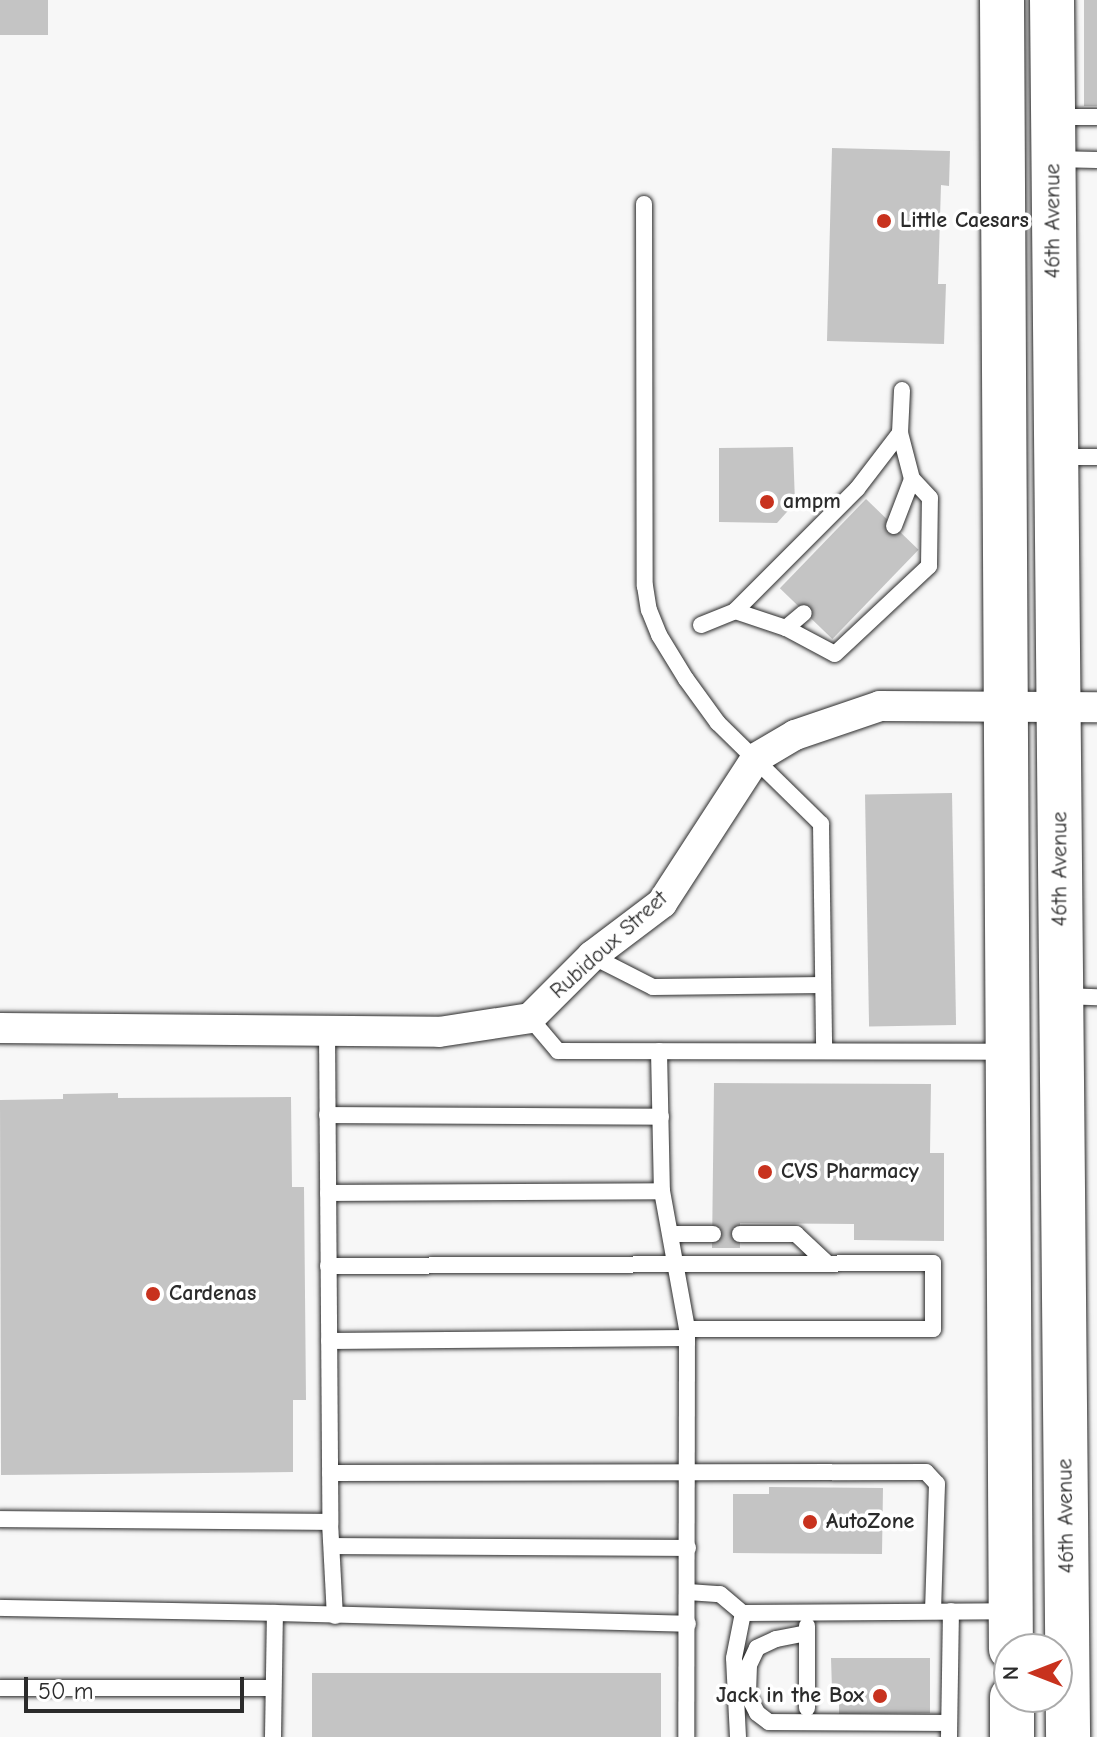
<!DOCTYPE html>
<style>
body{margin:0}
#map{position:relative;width:1097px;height:1737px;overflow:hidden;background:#f7f7f7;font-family:"Comic Neue",sans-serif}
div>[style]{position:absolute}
.building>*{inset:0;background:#c4c4c4;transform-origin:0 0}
.roads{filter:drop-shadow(0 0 2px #2b2b2b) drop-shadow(0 0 2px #2b2b2b)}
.service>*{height:16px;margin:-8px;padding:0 8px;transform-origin:8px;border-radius:8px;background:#fff}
.minor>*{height:30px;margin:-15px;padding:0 15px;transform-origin:15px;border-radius:15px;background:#fff}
.primary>*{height:44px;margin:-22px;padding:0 22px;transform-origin:22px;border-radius:22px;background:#fff}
.dots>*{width:22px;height:22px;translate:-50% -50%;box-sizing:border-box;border:4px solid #fff;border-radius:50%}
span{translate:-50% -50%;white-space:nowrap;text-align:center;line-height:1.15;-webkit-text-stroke:7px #fff;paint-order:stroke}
.poi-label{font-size:22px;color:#2b2b2b;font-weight:700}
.left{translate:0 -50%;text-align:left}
.right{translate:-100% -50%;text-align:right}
.street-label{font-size:22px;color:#2b2b2b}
.north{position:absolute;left:993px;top:1633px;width:80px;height:80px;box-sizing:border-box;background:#fff;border:2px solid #aaa;border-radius:50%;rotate:270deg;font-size:22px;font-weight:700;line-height:32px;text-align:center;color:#2b2b2b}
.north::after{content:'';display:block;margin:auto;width:28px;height:36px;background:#c8321e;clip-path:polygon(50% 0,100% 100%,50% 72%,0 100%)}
.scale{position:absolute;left:24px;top:1677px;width:220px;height:36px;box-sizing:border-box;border:4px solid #2b2b2b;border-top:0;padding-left:10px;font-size:24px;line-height:28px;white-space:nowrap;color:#2b2b2b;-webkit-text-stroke:6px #fff;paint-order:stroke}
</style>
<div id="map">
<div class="building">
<i style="left:0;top:0;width:48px;height:35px"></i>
<i style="left:1084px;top:0;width:13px;height:106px"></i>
<i style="clip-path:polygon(832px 148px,950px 151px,949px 186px,941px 185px,938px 284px,946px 284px,944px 344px,827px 341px)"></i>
<i style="clip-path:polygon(793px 447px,795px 503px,777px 523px,719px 522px,719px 448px)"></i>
<i style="left:866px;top:499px;width:73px;height:124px;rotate:44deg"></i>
<i style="left:952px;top:793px;width:232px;height:87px;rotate:89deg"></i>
<i style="clip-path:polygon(714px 1083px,931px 1084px,930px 1153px,944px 1153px,944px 1241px,854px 1240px,854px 1224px,740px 1223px,740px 1248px,712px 1248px)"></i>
<i style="clip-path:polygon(118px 1093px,118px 1098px,291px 1097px,292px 1187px,304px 1187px,306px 1400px,293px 1400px,293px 1472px,1px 1475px,0 1100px,63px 1099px,63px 1094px)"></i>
<i style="clip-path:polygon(769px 1487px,883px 1488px,882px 1554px,733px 1553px,733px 1494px,769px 1494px)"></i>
<i style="clip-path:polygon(831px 1658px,930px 1658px,930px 1713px,839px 1714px,839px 1690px,832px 1690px)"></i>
<i style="left:312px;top:1673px;width:349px;height:64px"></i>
</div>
<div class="roads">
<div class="service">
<i style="left:1054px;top:117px;width:43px"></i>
<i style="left:1054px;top:159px;width:43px;rotate:1.3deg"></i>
<i style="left:644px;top:204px;width:382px;rotate:89.9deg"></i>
<i style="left:645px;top:586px;width:24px;rotate:81deg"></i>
<i style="left:649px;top:610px;width:27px;rotate:68deg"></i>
<i style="left:659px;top:635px;width:52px;rotate:58.5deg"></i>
<i style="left:686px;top:679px;width:54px;rotate:54deg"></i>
<i style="left:718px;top:723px;width:144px;rotate:44.4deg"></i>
<i style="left:821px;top:824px;width:227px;rotate:89.2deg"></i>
<i style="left:1059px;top:457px;width:38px"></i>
<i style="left:894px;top:526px;width:50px;rotate:-69deg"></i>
<i style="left:912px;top:479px;width:48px;rotate:-104.6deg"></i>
<i style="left:735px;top:611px;width:54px;rotate:18.4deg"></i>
<i style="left:786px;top:628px;width:23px;rotate:-40deg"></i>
<i style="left:701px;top:625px;width:37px;rotate:-22deg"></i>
<i style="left:735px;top:611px;width:173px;rotate:-45deg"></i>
<i style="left:857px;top:489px;width:71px;rotate:-52.5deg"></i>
<i style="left:900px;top:433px;width:43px;rotate:-87.3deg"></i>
<i style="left:786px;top:628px;width:55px;rotate:28deg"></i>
<i style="left:835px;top:654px;width:129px;rotate:-43.1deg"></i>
<i style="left:929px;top:566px;width:68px;rotate:-89.2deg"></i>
<i style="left:930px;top:498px;width:26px;rotate:-133deg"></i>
<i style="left:592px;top:956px;width:68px;rotate:26.9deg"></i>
<i style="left:653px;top:987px;width:170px;rotate:-0.7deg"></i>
<i style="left:1062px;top:996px;width:35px;rotate:2deg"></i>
<i style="left:530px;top:1018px;width:43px;rotate:49.7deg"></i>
<i style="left:558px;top:1051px;width:449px;rotate:0.1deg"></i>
<i style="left:327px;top:1031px;width:491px;rotate:89.6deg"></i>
<i style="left:659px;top:1051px;width:140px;rotate:88.8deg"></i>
<i style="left:662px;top:1191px;width:140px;rotate:79.7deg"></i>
<i style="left:687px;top:1329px;width:408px;rotate:90.1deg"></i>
<i style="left:327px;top:1115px;width:334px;rotate:0.3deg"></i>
<i style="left:328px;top:1193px;width:334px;rotate:-0.3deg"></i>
<i style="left:671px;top:1234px;width:42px"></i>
<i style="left:740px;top:1234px;width:56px"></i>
<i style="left:796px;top:1234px;width:44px;rotate:43.2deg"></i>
<i style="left:328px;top:1266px;width:605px;rotate:-0.28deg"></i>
<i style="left:933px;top:1263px;width:66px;rotate:90deg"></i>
<i style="left:933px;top:1329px;width:246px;rotate:180deg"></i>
<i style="left:329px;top:1341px;width:358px;rotate:-0.5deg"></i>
<i style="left:330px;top:1473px;width:596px;rotate:-0.1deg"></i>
<i style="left:926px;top:1472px;width:16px;rotate:47deg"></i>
<i style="left:937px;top:1484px;width:127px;rotate:91.8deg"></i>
<i style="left:0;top:1519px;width:330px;rotate:0.5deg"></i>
<i style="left:330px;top:1522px;width:94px;rotate:87deg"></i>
<i style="left:332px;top:1546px;width:356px;rotate:0.3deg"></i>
<i style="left:688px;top:1592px;width:32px;rotate:4deg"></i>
<i style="left:720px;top:1594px;width:30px;rotate:40deg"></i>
<i style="left:743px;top:1613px;width:266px;rotate:-0.4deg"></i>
<i style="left:0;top:1608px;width:275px;rotate:1deg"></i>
<i style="left:807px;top:1626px;width:82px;rotate:90deg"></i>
<i style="left:807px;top:1633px;width:32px;rotate:169deg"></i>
<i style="left:776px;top:1639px;width:21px;rotate:155deg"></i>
<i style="left:757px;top:1648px;width:19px;rotate:115deg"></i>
<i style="left:749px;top:1665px;width:30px;rotate:92deg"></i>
<i style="left:748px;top:1695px;width:20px;rotate:63deg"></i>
<i style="left:757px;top:1713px;width:15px;rotate:37deg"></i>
<i style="left:769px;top:1722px;width:180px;rotate:0.3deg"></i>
<i style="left:0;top:1688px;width:273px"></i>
<i style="left:273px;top:1737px;width:124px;rotate:-89.1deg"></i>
<i style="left:275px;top:1613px;width:413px;rotate:1.5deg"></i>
<i style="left:738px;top:1737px;width:79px;rotate:-92.9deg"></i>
<i style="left:734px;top:1658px;width:46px;rotate:-78.7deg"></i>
<i style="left:949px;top:1737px;width:126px;rotate:-89.1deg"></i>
</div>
<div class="minor">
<i style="left:0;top:1028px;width:439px;rotate:0.5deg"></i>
<i style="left:439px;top:1032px;width:92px;rotate:-8.7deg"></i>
<i style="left:530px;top:1018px;width:88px;rotate:-45deg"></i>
<i style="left:592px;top:956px;width:88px;rotate:-37.1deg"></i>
<i style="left:662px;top:903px;width:173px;rotate:-57deg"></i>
<i style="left:756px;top:758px;width:45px;rotate:-30.5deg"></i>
<i style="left:795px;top:735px;width:90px;rotate:-18.8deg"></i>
<i style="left:880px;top:706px;width:217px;rotate:0.3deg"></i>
</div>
<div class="primary">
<i style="left:1002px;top:0;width:1649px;rotate:89.69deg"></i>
<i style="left:1052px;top:0;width:1737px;rotate:89.47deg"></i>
<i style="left:1012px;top:1697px;width:40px;rotate:90deg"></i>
</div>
</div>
<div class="dots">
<i style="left:884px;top:221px;background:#c8321e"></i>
<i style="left:767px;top:502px;background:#c8321e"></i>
<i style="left:765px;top:1172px;background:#c8321e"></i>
<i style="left:153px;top:1294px;background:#c8321e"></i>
<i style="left:810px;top:1522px;background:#c8321e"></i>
<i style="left:880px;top:1696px;background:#c8321e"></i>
</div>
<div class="poi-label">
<span class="left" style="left:900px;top:221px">Little Caesars</span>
<span class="left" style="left:783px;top:502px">ampm</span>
<span class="left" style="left:781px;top:1172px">CVS Pharmacy</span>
<span class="left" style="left:169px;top:1294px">Cardenas</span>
<span class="left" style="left:826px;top:1522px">AutoZone</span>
<span class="right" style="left:864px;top:1696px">Jack in the Box</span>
</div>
<div class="street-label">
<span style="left:1053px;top:221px;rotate:-90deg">46th Avenue</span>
<span style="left:1060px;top:869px;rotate:-90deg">46th Avenue</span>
<span style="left:609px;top:945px;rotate:-42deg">Rubidoux Street</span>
<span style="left:1066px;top:1516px;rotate:-91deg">46th Avenue</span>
</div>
<div class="north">N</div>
<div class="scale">50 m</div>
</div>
